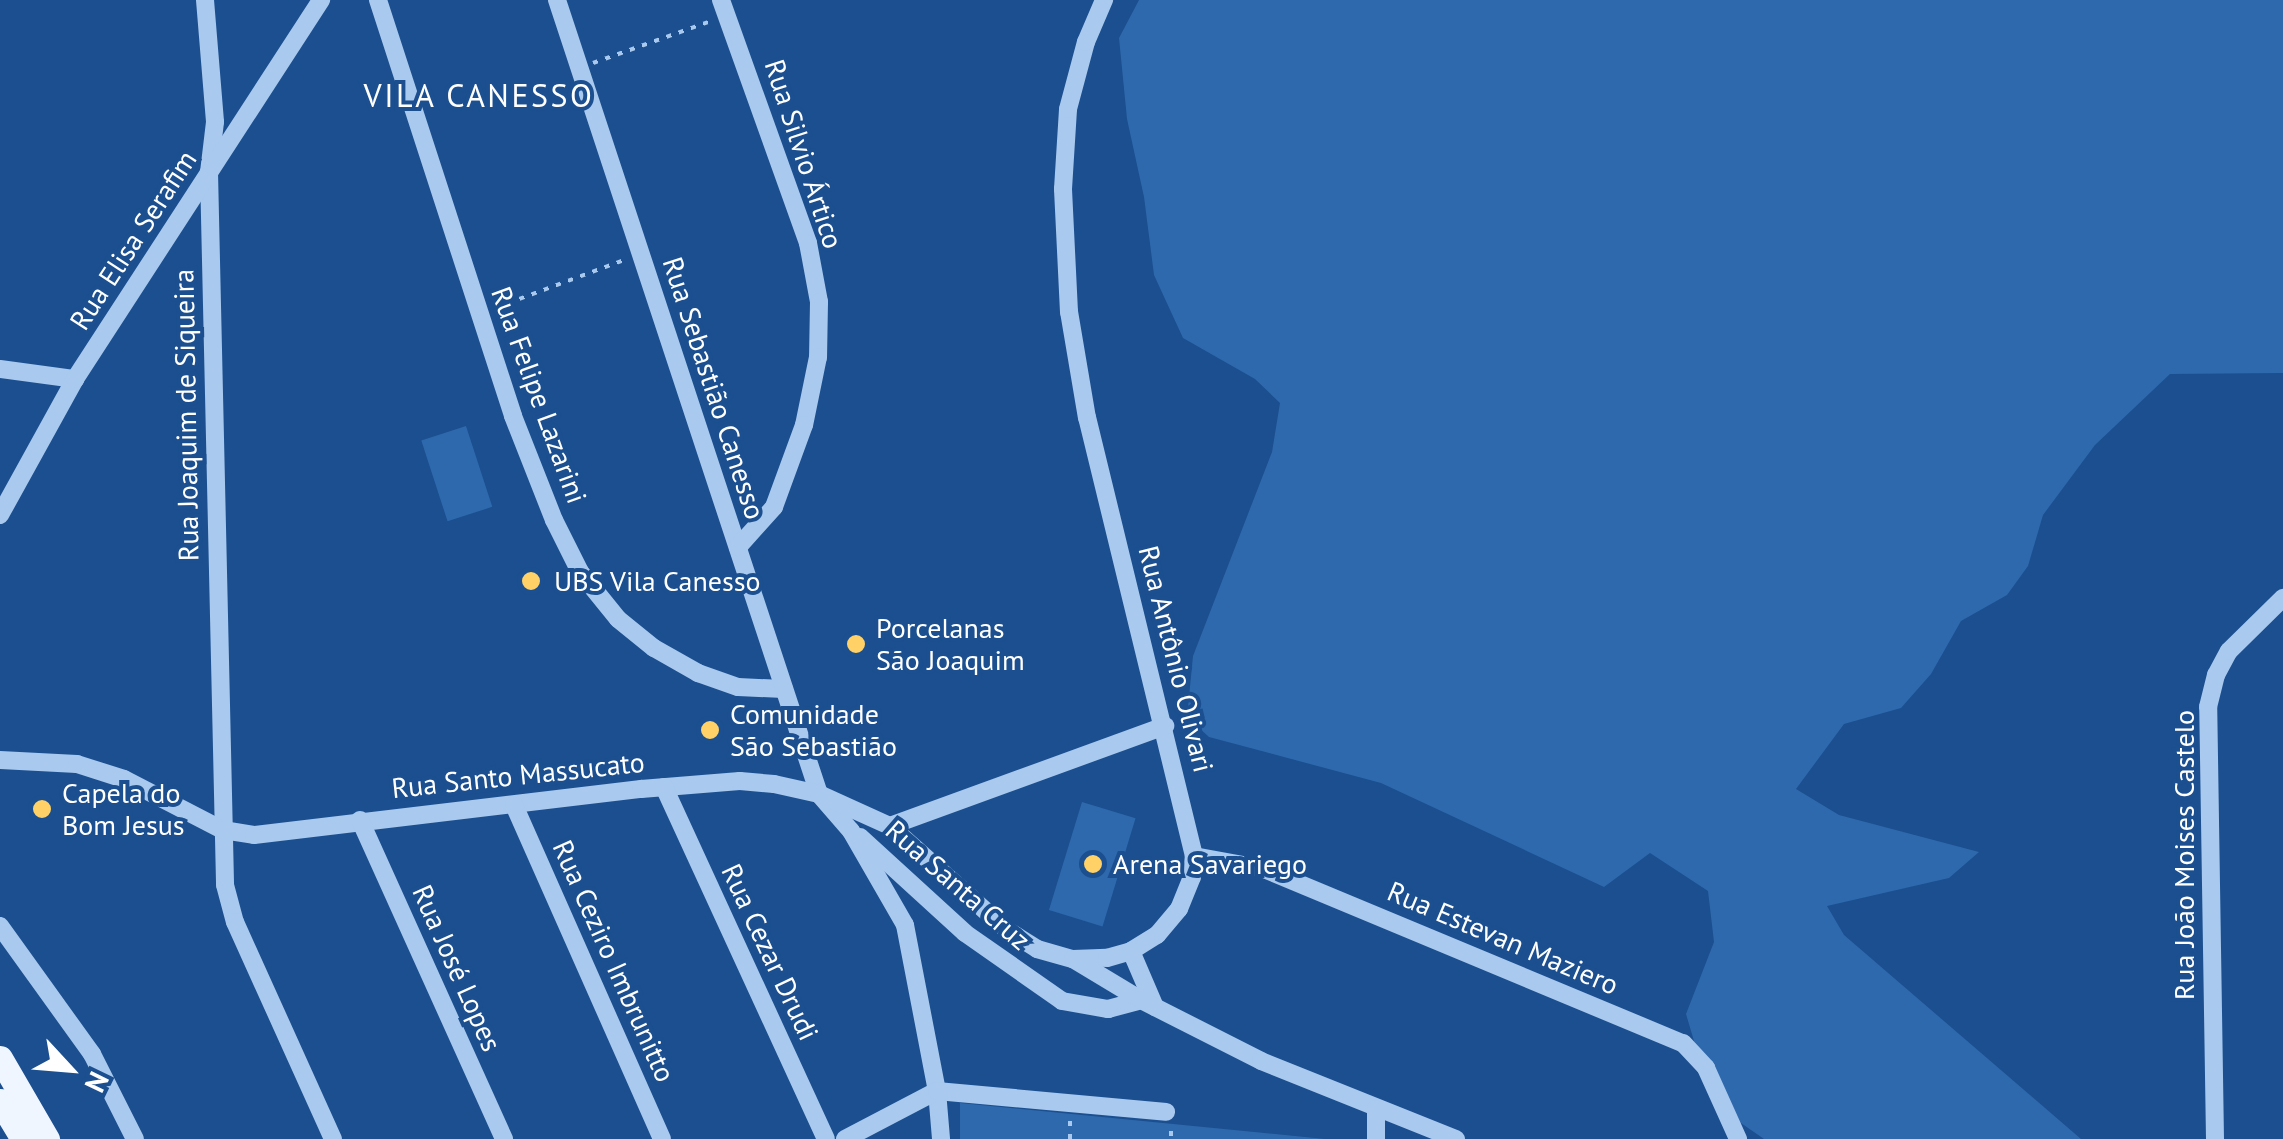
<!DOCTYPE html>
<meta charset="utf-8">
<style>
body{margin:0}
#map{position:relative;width:2283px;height:1139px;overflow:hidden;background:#1b4f8f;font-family:"PT Sans",sans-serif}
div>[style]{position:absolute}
.green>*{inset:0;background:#2e69ad;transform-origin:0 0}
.path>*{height:4px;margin-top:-2px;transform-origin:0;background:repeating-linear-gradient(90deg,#a9c9ee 0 5px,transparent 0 13px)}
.minor>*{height:18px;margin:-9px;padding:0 9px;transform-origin:9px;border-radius:9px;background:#a9c9ee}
.major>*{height:25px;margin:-12.5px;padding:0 12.5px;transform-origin:12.5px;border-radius:12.5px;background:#f0f6ff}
.dots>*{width:28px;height:28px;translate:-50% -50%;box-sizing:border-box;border:5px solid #1b4f8f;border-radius:50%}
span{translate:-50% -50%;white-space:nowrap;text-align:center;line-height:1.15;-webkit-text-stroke:8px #1b4f8f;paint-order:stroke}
.street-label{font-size:28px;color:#fff}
.poi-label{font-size:28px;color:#fff}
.left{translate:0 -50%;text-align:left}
.quarter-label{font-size:32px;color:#fff;letter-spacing:2.5px}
.north{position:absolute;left:20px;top:1019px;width:100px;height:100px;-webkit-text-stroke:8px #1b4f8f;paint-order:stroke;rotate:116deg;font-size:28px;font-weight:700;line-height:40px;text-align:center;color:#fff}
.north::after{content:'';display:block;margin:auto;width:35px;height:45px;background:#fff;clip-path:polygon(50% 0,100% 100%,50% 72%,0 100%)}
</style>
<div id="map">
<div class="green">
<i style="clip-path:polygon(1139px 0,2283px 0,2283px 373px,2170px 374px,2095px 445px,2043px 515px,2028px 566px,2007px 595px,1961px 621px,1931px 674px,1901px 708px,1844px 724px,1796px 789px,1839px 815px,1979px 852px,1949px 878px,1827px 906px,1844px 935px,2081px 1139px,1764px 1139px,1738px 1121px,1707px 1085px,1686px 1014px,1714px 942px,1708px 891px,1650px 853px,1604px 887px,1381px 783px,1209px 737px,1187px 717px,1193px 656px,1272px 452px,1280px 403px,1255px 379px,1183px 338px,1154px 275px,1144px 197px,1127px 119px,1119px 38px)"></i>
<i style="left:466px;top:426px;width:85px;height:47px;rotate:72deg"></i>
<i style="left:1082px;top:802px;width:56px;height:113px;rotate:17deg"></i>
<i style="clip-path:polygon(960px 1103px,1325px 1139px,960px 1139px)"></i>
</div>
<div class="path">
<i style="left:593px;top:63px;width:125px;rotate:-19.6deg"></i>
<i style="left:495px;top:308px;width:141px;rotate:-20.4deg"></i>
<i style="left:1070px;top:1121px;width:18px;rotate:90deg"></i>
<i style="left:1171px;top:1131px;width:8px;rotate:90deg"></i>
</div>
<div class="minor">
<i style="left:205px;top:0;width:122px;rotate:85.3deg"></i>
<i style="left:215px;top:122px;width:50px;rotate:96.8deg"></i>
<i style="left:209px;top:172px;width:713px;rotate:88.71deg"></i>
<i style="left:225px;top:885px;width:38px;rotate:75deg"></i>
<i style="left:235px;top:922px;width:238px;rotate:65.7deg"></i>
<i style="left:378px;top:0;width:437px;rotate:72deg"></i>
<i style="left:513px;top:416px;width:112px;rotate:68.5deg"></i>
<i style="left:554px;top:520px;width:58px;rotate:63.4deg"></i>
<i style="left:580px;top:572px;width:60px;rotate:51deg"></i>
<i style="left:618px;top:619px;width:46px;rotate:38.9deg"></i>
<i style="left:654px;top:648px;width:51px;rotate:29.6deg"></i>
<i style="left:698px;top:673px;width:42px;rotate:19.3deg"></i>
<i style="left:738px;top:687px;width:46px;rotate:2.5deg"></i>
<i style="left:557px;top:0;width:836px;rotate:71.74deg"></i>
<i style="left:819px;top:794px;width:49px;rotate:49.1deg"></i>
<i style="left:851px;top:831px;width:108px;rotate:60.1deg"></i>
<i style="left:905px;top:925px;width:169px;rotate:79.1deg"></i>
<i style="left:937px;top:1091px;width:48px;rotate:85.2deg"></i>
<i style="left:721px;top:0;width:258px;rotate:70.3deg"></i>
<i style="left:808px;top:243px;width:60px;rotate:79.4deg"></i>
<i style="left:819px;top:302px;width:55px;rotate:91deg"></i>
<i style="left:818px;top:357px;width:69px;rotate:101.6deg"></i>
<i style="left:804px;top:425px;width:87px;rotate:110.1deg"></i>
<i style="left:774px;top:507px;width:54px;rotate:132deg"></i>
<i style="left:0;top:369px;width:76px;rotate:7.6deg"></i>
<i style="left:0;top:515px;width:155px;rotate:-61.1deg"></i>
<i style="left:75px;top:379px;width:452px;rotate:-57deg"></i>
<i style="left:0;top:760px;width:77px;rotate:3deg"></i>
<i style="left:77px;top:764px;width:49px;rotate:17.7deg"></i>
<i style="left:124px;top:779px;width:111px;rotate:27.3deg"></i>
<i style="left:223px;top:830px;width:31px;rotate:9deg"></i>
<i style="left:254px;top:835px;width:390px;rotate:-6.8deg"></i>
<i style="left:641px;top:789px;width:99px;rotate:-4.6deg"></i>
<i style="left:740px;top:781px;width:34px;rotate:5deg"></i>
<i style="left:774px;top:784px;width:46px;rotate:12.5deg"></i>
<i style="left:819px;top:794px;width:78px;rotate:24.3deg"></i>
<i style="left:890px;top:826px;width:157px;rotate:41.6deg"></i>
<i style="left:1007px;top:930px;width:36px;rotate:32deg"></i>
<i style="left:1037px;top:949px;width:37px;rotate:16deg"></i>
<i style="left:1073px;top:959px;width:34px;rotate:-2deg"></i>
<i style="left:1107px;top:958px;width:25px;rotate:-16deg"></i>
<i style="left:1131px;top:951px;width:31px;rotate:-32deg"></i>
<i style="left:1157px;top:935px;width:34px;rotate:-50deg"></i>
<i style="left:1179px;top:909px;width:35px;rotate:-68deg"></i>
<i style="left:1192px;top:877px;width:21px;rotate:-85deg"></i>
<i style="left:1194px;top:856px;width:451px;rotate:-103.7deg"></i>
<i style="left:1087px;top:418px;width:108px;rotate:-99.6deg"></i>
<i style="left:1069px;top:312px;width:123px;rotate:-92.8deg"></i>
<i style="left:1063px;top:189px;width:80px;rotate:-86.4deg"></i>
<i style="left:1068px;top:109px;width:69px;rotate:-75deg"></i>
<i style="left:1086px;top:42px;width:46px;rotate:-66.8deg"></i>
<i style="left:664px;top:787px;width:387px;rotate:65.3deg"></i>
<i style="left:514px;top:805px;width:365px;rotate:66.1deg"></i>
<i style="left:360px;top:820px;width:350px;rotate:65.7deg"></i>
<i style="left:890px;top:826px;width:293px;rotate:-20deg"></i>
<i style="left:860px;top:837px;width:142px;rotate:42.4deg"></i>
<i style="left:965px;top:933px;width:118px;rotate:35deg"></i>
<i style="left:1062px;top:1001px;width:47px;rotate:9.9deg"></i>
<i style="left:1108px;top:1009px;width:34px;rotate:-15deg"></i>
<i style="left:1194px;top:856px;width:71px;rotate:10.5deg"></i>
<i style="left:1264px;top:869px;width:454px;rotate:22.6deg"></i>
<i style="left:1683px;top:1043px;width:34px;rotate:47deg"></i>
<i style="left:1706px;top:1068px;width:78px;rotate:65.7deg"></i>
<i style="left:0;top:926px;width:158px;rotate:54.3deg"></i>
<i style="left:92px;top:1054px;width:95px;rotate:63.2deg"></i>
<i style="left:1131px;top:951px;width:61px;rotate:66.8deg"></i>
<i style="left:1073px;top:959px;width:79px;rotate:31.1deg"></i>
<i style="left:1141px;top:1000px;width:135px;rotate:26.9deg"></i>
<i style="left:1261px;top:1061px;width:210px;rotate:21.8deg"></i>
<i style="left:845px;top:1139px;width:104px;rotate:-27.6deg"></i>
<i style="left:937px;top:1091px;width:230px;rotate:5.2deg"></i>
<i style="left:1376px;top:1139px;width:30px;rotate:-90deg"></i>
<i style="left:2215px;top:1139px;width:432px;rotate:-90.9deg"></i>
<i style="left:2208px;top:707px;width:33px;rotate:-76deg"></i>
<i style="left:2216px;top:675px;width:27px;rotate:-62deg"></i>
<i style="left:2229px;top:651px;width:76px;rotate:-44.5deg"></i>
</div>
<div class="major">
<i style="left:0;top:1058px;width:94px;rotate:59.9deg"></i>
<i style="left:0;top:1101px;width:44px;rotate:58.8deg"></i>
</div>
<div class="dots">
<i style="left:531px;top:581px;background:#ffd166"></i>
<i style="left:856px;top:644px;background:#ffd166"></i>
<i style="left:710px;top:730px;background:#ffd166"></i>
<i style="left:42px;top:809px;background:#ffd166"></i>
<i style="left:1093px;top:864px;background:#ffd166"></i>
</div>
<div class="street-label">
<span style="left:804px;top:154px;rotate:72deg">Rua Silvio Ártico</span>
<span style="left:133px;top:240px;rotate:-57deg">Rua Elisa Serafim</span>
<span style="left:714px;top:388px;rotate:72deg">Rua Sebastião Canesso</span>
<span style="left:539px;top:395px;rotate:70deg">Rua Felipe Lazarini</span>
<span style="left:186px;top:415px;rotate:-91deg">Rua Joaquim de Siqueira</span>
<span style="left:1176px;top:659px;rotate:76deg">Rua Antônio Olivari</span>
<span style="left:518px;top:775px;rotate:-6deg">Rua Santo Massucato</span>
<span style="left:2184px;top:855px;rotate:-90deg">Rua João Moises Castelo</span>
<span style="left:958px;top:885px;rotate:41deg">Rua Santa Cruz</span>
<span style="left:1503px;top:938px;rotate:23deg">Rua Estevan Maziero</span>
<span style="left:770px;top:952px;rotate:65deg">Rua Cezar Drudi</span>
<span style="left:614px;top:961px;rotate:66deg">Rua Ceziro Imbrunitto</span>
<span style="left:457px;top:968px;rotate:66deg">Rua José Lopes</span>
</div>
<div class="poi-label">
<span class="left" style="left:554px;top:581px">UBS Vila Canesso</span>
<span class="left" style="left:876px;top:644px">Porcelanas<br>São Joaquim</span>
<span class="left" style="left:730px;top:730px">Comunidade<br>São Sebastião</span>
<span class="left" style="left:62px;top:809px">Capela do<br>Bom Jesus</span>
<span class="left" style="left:1113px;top:864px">Arena Savariego</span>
</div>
<div class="quarter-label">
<span style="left:479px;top:95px">VILA CANESSO</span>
</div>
<div class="north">N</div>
</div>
